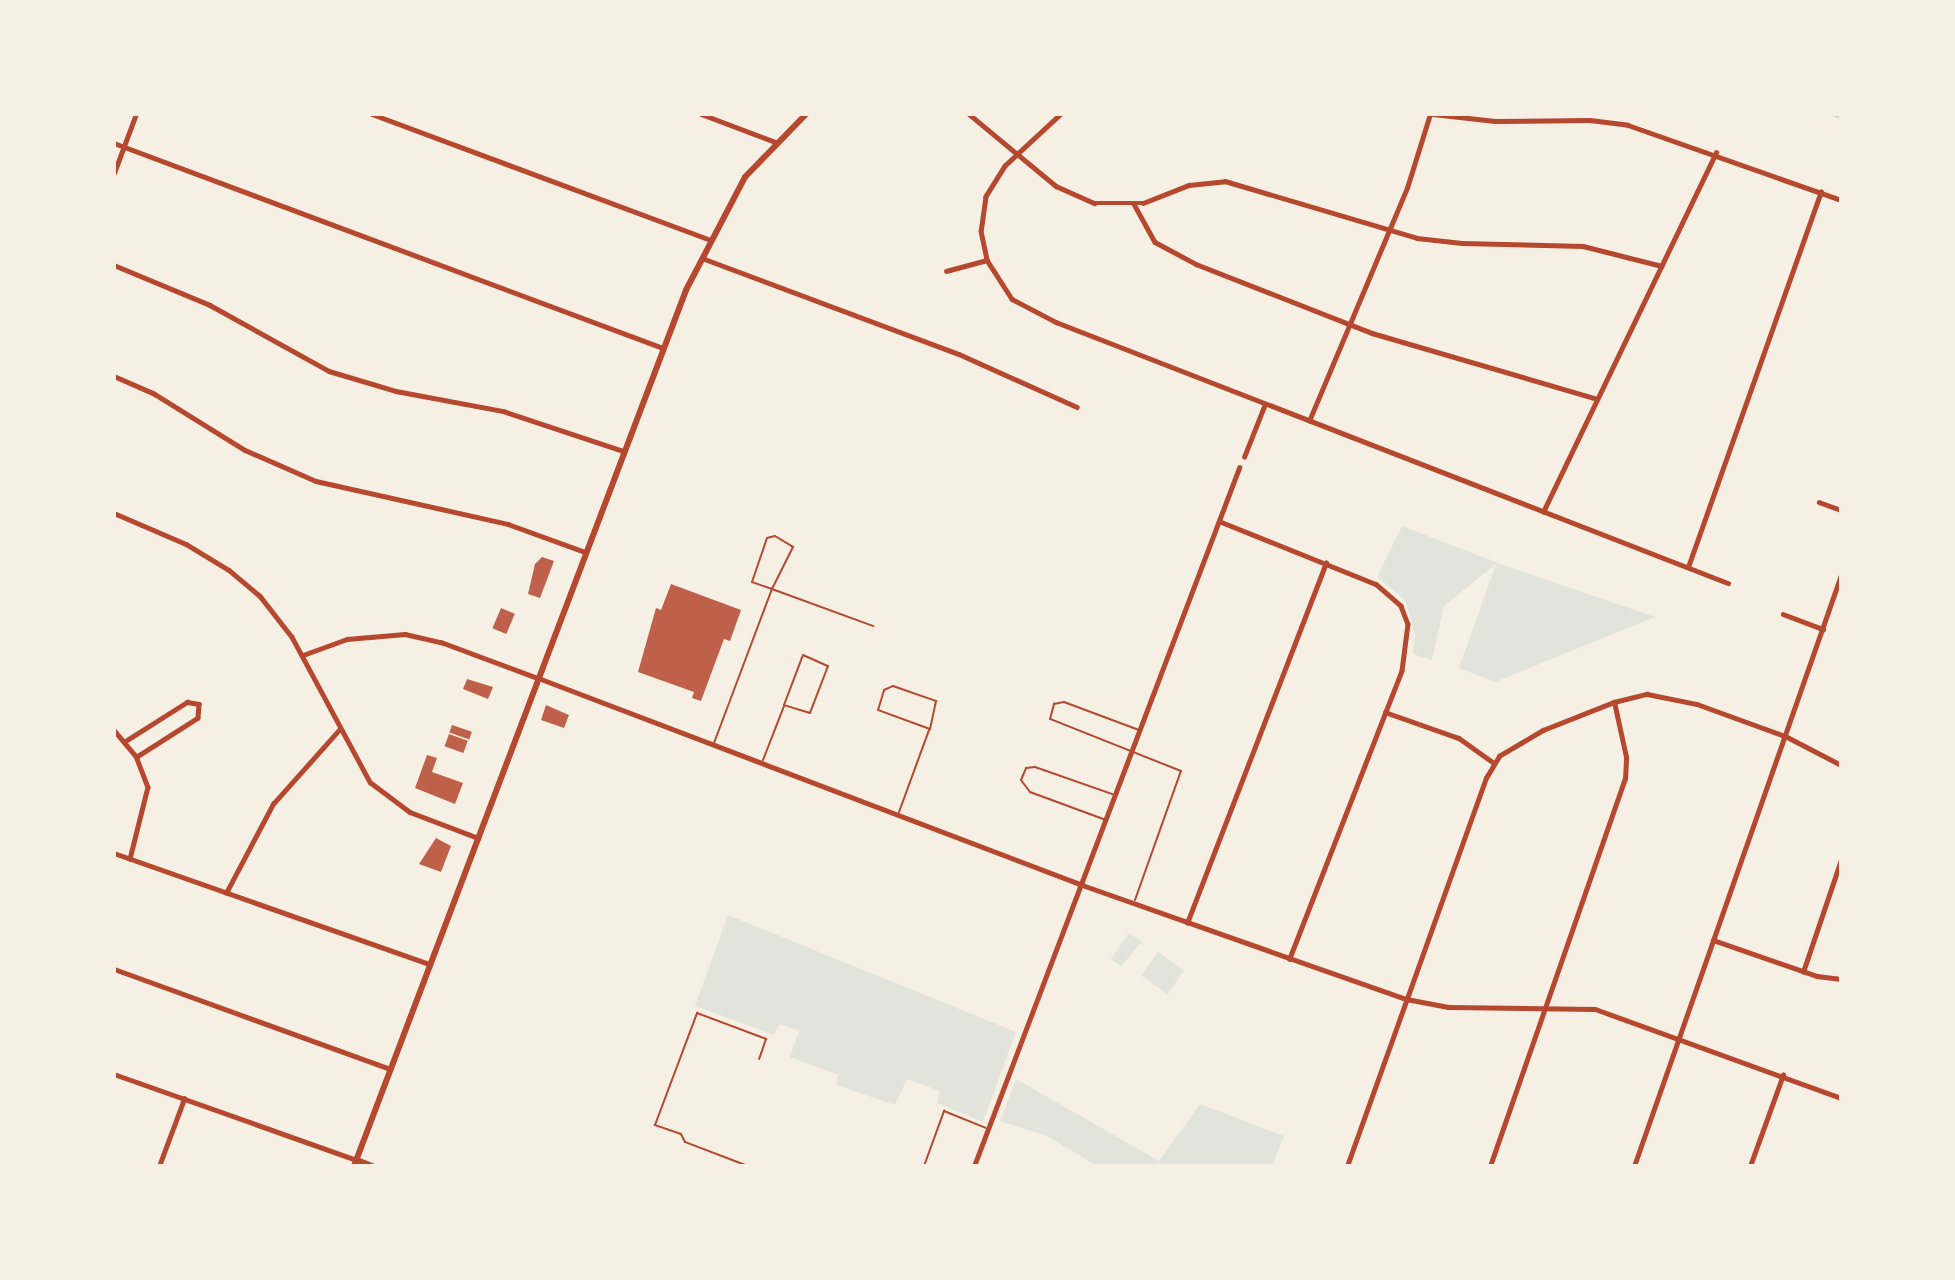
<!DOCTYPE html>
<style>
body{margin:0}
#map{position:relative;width:1955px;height:1280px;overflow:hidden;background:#f6efe4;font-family:"Varela Round",sans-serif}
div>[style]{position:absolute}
.green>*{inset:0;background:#e2e4dc;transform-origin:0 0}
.stream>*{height:2.5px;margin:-1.25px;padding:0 1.25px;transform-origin:1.25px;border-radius:1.25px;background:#c9d6d2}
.building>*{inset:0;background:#bf614a;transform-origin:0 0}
.service>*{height:2px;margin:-1px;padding:0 1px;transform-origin:1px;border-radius:1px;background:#b5482f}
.minor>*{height:4.5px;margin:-2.25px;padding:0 2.25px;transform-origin:2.25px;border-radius:2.25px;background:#b5482f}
.tertiary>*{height:5px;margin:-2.5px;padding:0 2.5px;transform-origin:2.5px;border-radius:2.5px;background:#b5482f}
.secondary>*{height:6px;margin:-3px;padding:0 3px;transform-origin:3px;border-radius:3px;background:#b5482f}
span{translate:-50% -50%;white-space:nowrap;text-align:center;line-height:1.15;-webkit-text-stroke:6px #f6efe4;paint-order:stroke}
.frame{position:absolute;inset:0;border:116px solid #f6efe4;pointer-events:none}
</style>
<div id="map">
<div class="green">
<i style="clip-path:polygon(1402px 526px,1498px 563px,1655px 617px,1495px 682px,1459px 668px,1496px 564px,1444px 606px,1432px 660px,1413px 654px,1415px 635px,1405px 600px,1377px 577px)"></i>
<i style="clip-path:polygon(728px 915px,1016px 1032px,983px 1122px,937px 1103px,940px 1091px,907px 1079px,895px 1105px,836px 1085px,838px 1075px,790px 1057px,799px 1031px,780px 1024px,774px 1035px,695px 1006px)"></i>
<i style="clip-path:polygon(1129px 933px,1142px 942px,1121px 966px,1111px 959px)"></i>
<i style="left:1158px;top:952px;width:32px;height:29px;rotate:35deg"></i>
<i style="clip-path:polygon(1016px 1079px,1159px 1161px,1200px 1104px,1284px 1136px,1272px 1166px,1097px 1166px,1047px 1136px,1000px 1121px)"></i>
</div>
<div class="stream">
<i style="left:1832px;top:114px;width:9px;rotate:18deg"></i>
</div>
<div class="building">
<i style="clip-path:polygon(542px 557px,554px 561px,540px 598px,528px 594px,535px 564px)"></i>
<i style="clip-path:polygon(671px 584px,741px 610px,730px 641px,724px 639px,701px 701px,692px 698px,694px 692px,638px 672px,656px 608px,661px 610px)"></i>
<i style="left:501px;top:608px;width:15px;height:22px;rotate:23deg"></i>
<i style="clip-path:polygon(467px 679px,493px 687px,488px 699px,463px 689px)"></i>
<i style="clip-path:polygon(546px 705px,569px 715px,564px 728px,541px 720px)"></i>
<i style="left:452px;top:725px;width:21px;height:8px;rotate:19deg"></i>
<i style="left:449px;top:734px;width:20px;height:13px;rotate:20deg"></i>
<i style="clip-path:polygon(427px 755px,437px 758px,432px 772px,463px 783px,455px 804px,415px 788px)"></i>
<i style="clip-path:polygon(436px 838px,451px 846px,441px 872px,419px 864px)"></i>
</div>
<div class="service">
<i style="left:775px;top:536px;width:21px;rotate:31deg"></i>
<i style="left:793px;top:547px;width:47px;rotate:116.6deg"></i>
<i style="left:772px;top:589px;width:21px;rotate:-161deg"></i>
<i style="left:752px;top:582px;width:46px;rotate:-71.2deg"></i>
<i style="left:767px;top:538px;width:8px;rotate:-14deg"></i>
<i style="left:803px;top:655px;width:27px;rotate:24deg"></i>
<i style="left:828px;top:666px;width:50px;rotate:111deg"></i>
<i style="left:810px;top:713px;width:27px;rotate:-163deg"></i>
<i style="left:784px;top:705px;width:53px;rotate:-69.2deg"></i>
<i style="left:893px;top:686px;width:46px;rotate:19.2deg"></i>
<i style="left:936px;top:701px;width:29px;rotate:102deg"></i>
<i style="left:930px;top:729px;width:55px;rotate:-159.9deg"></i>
<i style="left:878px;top:710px;width:21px;rotate:-73deg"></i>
<i style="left:884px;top:690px;width:10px;rotate:-24deg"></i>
<i style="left:714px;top:743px;width:165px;rotate:-69.4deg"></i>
<i style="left:772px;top:589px;width:108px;rotate:20.1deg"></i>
<i style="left:763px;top:760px;width:58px;rotate:-68.7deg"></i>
<i style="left:899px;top:812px;width:87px;rotate:-69.9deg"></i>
<i style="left:1106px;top:820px;width:81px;rotate:-159.8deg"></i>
<i style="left:1030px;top:792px;width:15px;rotate:-127deg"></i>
<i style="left:1021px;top:780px;width:13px;rotate:-67deg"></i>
<i style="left:1026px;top:768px;width:9px;rotate:-6deg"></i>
<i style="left:1035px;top:767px;width:82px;rotate:19.3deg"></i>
<i style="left:1135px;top:900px;width:137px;rotate:-70.4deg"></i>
<i style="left:1181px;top:771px;width:141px;rotate:-158.3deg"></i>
<i style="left:1050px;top:719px;width:16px;rotate:-75deg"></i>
<i style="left:1054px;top:704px;width:10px;rotate:-11deg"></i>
<i style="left:1064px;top:702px;width:80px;rotate:20.5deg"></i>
<i style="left:748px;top:1166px;width:67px;rotate:-159.1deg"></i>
<i style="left:685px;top:1142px;width:9px;rotate:-117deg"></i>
<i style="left:681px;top:1134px;width:28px;rotate:-161deg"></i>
<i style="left:655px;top:1125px;width:120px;rotate:-69.4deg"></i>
<i style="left:697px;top:1013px;width:74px;rotate:20.6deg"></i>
<i style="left:766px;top:1039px;width:21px;rotate:109deg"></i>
<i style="left:924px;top:1166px;width:59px;rotate:-70deg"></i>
<i style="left:944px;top:1111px;width:45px;rotate:22deg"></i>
</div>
<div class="minor">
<i style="left:372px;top:114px;width:361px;rotate:20.4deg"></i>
<i style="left:969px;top:114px;width:113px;rotate:39.6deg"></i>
<i style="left:1056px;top:186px;width:42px;rotate:24.1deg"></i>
<i style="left:1094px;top:203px;width:49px"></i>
<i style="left:1143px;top:203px;width:49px;rotate:-21.4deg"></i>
<i style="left:1189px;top:185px;width:36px;rotate:-6deg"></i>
<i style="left:1225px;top:181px;width:200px;rotate:16.5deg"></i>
<i style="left:1417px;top:238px;width:45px;rotate:6.3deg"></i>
<i style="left:1462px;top:243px;width:121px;rotate:1.4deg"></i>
<i style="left:1583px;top:246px;width:81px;rotate:14.2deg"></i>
<i style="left:1061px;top:114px;width:76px;rotate:137.1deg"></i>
<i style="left:1005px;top:166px;width:36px;rotate:122deg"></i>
<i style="left:986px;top:197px;width:34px;rotate:98deg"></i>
<i style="left:981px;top:231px;width:30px;rotate:78deg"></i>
<i style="left:987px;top:260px;width:46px;rotate:57.3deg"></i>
<i style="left:1012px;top:299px;width:50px;rotate:27.6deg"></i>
<i style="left:1056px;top:322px;width:721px;rotate:21.23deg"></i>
<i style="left:1433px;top:114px;width:62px;rotate:6.4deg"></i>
<i style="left:1495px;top:121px;width:95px;rotate:-0.6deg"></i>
<i style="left:1590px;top:120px;width:38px;rotate:7deg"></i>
<i style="left:1628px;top:125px;width:226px;rotate:19.4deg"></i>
<i style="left:114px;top:143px;width:586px;rotate:20.48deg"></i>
<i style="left:114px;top:173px;width:63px;rotate:-69.6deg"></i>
<i style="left:1134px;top:204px;width:43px;rotate:61.1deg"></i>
<i style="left:1155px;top:242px;width:47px;rotate:28.2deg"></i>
<i style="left:1196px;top:264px;width:189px;rotate:21.4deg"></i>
<i style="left:1372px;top:333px;width:234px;rotate:16.3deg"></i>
<i style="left:702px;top:258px;width:274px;rotate:20.5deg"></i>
<i style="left:959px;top:354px;width:129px;rotate:24.2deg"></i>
<i style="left:114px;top:265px;width:104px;rotate:22.6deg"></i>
<i style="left:210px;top:305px;width:136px;rotate:29deg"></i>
<i style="left:329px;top:371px;width:70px;rotate:16.6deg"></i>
<i style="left:396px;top:391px;width:109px;rotate:10.6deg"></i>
<i style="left:503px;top:411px;width:126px;rotate:18.4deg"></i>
<i style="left:946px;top:271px;width:42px;rotate:-15deg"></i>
<i style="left:114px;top:376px;width:43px;rotate:23.6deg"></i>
<i style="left:153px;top:393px;width:108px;rotate:31.8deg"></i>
<i style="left:245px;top:450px;width:77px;rotate:23.6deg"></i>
<i style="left:316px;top:481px;width:197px;rotate:12.6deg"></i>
<i style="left:508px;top:524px;width:82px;rotate:20deg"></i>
<i style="left:1309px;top:421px;width:253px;rotate:-67.2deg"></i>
<i style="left:1407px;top:188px;width:77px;rotate:-72.7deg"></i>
<i style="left:1244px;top:457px;width:57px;rotate:-68.4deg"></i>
<i style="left:1819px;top:502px;width:23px;rotate:20deg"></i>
<i style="left:1543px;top:512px;width:399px;rotate:-64.3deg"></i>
<i style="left:114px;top:513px;width:78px;rotate:23.3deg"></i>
<i style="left:186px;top:544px;width:50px;rotate:31.2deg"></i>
<i style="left:229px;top:570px;width:40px;rotate:40deg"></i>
<i style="left:260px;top:596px;width:52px;rotate:52deg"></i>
<i style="left:292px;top:637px;width:165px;rotate:61.7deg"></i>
<i style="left:370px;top:782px;width:50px;rotate:36.9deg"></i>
<i style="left:410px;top:812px;width:73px;rotate:20.9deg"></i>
<i style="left:1219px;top:521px;width:169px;rotate:21.9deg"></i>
<i style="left:1376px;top:584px;width:33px;rotate:41deg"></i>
<i style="left:1401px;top:606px;width:19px;rotate:69deg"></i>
<i style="left:1408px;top:624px;width:47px;rotate:97.3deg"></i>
<i style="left:1402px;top:671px;width:309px;rotate:111.3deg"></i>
<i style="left:1688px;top:567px;width:398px;rotate:-70.5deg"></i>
<i style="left:1783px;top:614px;width:43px;rotate:20.6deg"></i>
<i style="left:303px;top:655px;width:47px;rotate:-20deg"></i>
<i style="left:347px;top:639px;width:58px;rotate:-4.9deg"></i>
<i style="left:405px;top:634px;width:37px;rotate:13deg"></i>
<i style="left:441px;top:642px;width:103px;rotate:20.4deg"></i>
<i style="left:1385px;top:712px;width:78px;rotate:19.4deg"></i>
<i style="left:1459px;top:738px;width:43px;rotate:35.5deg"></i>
<i style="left:114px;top:730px;width:34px;rotate:50deg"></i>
<i style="left:136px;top:756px;width:33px;rotate:69deg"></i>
<i style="left:148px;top:787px;width:74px;rotate:104deg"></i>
<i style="left:124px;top:742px;width:75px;rotate:-32.4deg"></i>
<i style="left:187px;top:702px;width:12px;rotate:9deg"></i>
<i style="left:199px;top:704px;width:14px;rotate:94deg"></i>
<i style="left:198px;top:718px;width:72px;rotate:147.4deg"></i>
<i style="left:114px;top:853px;width:335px;rotate:19.4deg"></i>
<i style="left:226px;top:893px;width:101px;rotate:-62.2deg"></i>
<i style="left:273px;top:804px;width:99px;rotate:-48.3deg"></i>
<i style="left:1187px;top:923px;width:386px;rotate:-68.9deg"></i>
<i style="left:1713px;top:940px;width:110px;rotate:19.1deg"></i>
<i style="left:1817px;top:976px;width:24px;rotate:7deg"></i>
<i style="left:1803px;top:972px;width:118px;rotate:-71.3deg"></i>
<i style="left:114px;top:1074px;width:258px;rotate:19.5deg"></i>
<i style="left:159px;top:1166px;width:72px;rotate:-69.5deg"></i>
<i style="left:974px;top:1166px;width:747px;rotate:-69.21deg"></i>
<i style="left:1347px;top:1166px;width:412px;rotate:-70.3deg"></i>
<i style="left:1486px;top:778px;width:26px;rotate:-59deg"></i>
<i style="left:1499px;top:756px;width:51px;rotate:-30.6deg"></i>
<i style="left:1543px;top:730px;width:76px;rotate:-21.5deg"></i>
<i style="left:1614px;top:702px;width:34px;rotate:-14deg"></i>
<i style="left:1647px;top:694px;width:51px;rotate:11.3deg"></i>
<i style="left:1697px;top:704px;width:94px;rotate:20deg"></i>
<i style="left:1490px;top:1166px;width:410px;rotate:-70.8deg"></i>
<i style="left:1625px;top:779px;width:22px;rotate:-87deg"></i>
<i style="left:1626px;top:757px;width:56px;rotate:-102.3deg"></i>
<i style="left:1750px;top:1166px;width:97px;rotate:-70.1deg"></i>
</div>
<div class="tertiary">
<i style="left:701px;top:114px;width:79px;rotate:20.7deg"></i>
<i style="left:538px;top:678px;width:582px;rotate:20.83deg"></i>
<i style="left:1082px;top:885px;width:343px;rotate:19.4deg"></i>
<i style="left:1406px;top:999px;width:43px;rotate:10.8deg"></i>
<i style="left:1448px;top:1007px;width:147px;rotate:0.8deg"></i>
<i style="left:1595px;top:1009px;width:262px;rotate:19.9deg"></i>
<i style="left:1785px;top:736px;width:63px;rotate:27.4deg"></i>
<i style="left:114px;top:969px;width:294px;rotate:19.9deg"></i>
<i style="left:1634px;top:1166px;width:626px;rotate:-70.7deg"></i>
</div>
<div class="secondary">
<i style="left:357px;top:1160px;width:16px;rotate:22deg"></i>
<i style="left:354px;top:1166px;width:937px;rotate:-69.24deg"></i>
<i style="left:686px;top:290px;width:127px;rotate:-62.4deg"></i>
<i style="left:745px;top:177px;width:88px;rotate:-45.9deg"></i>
</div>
<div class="frame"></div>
</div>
